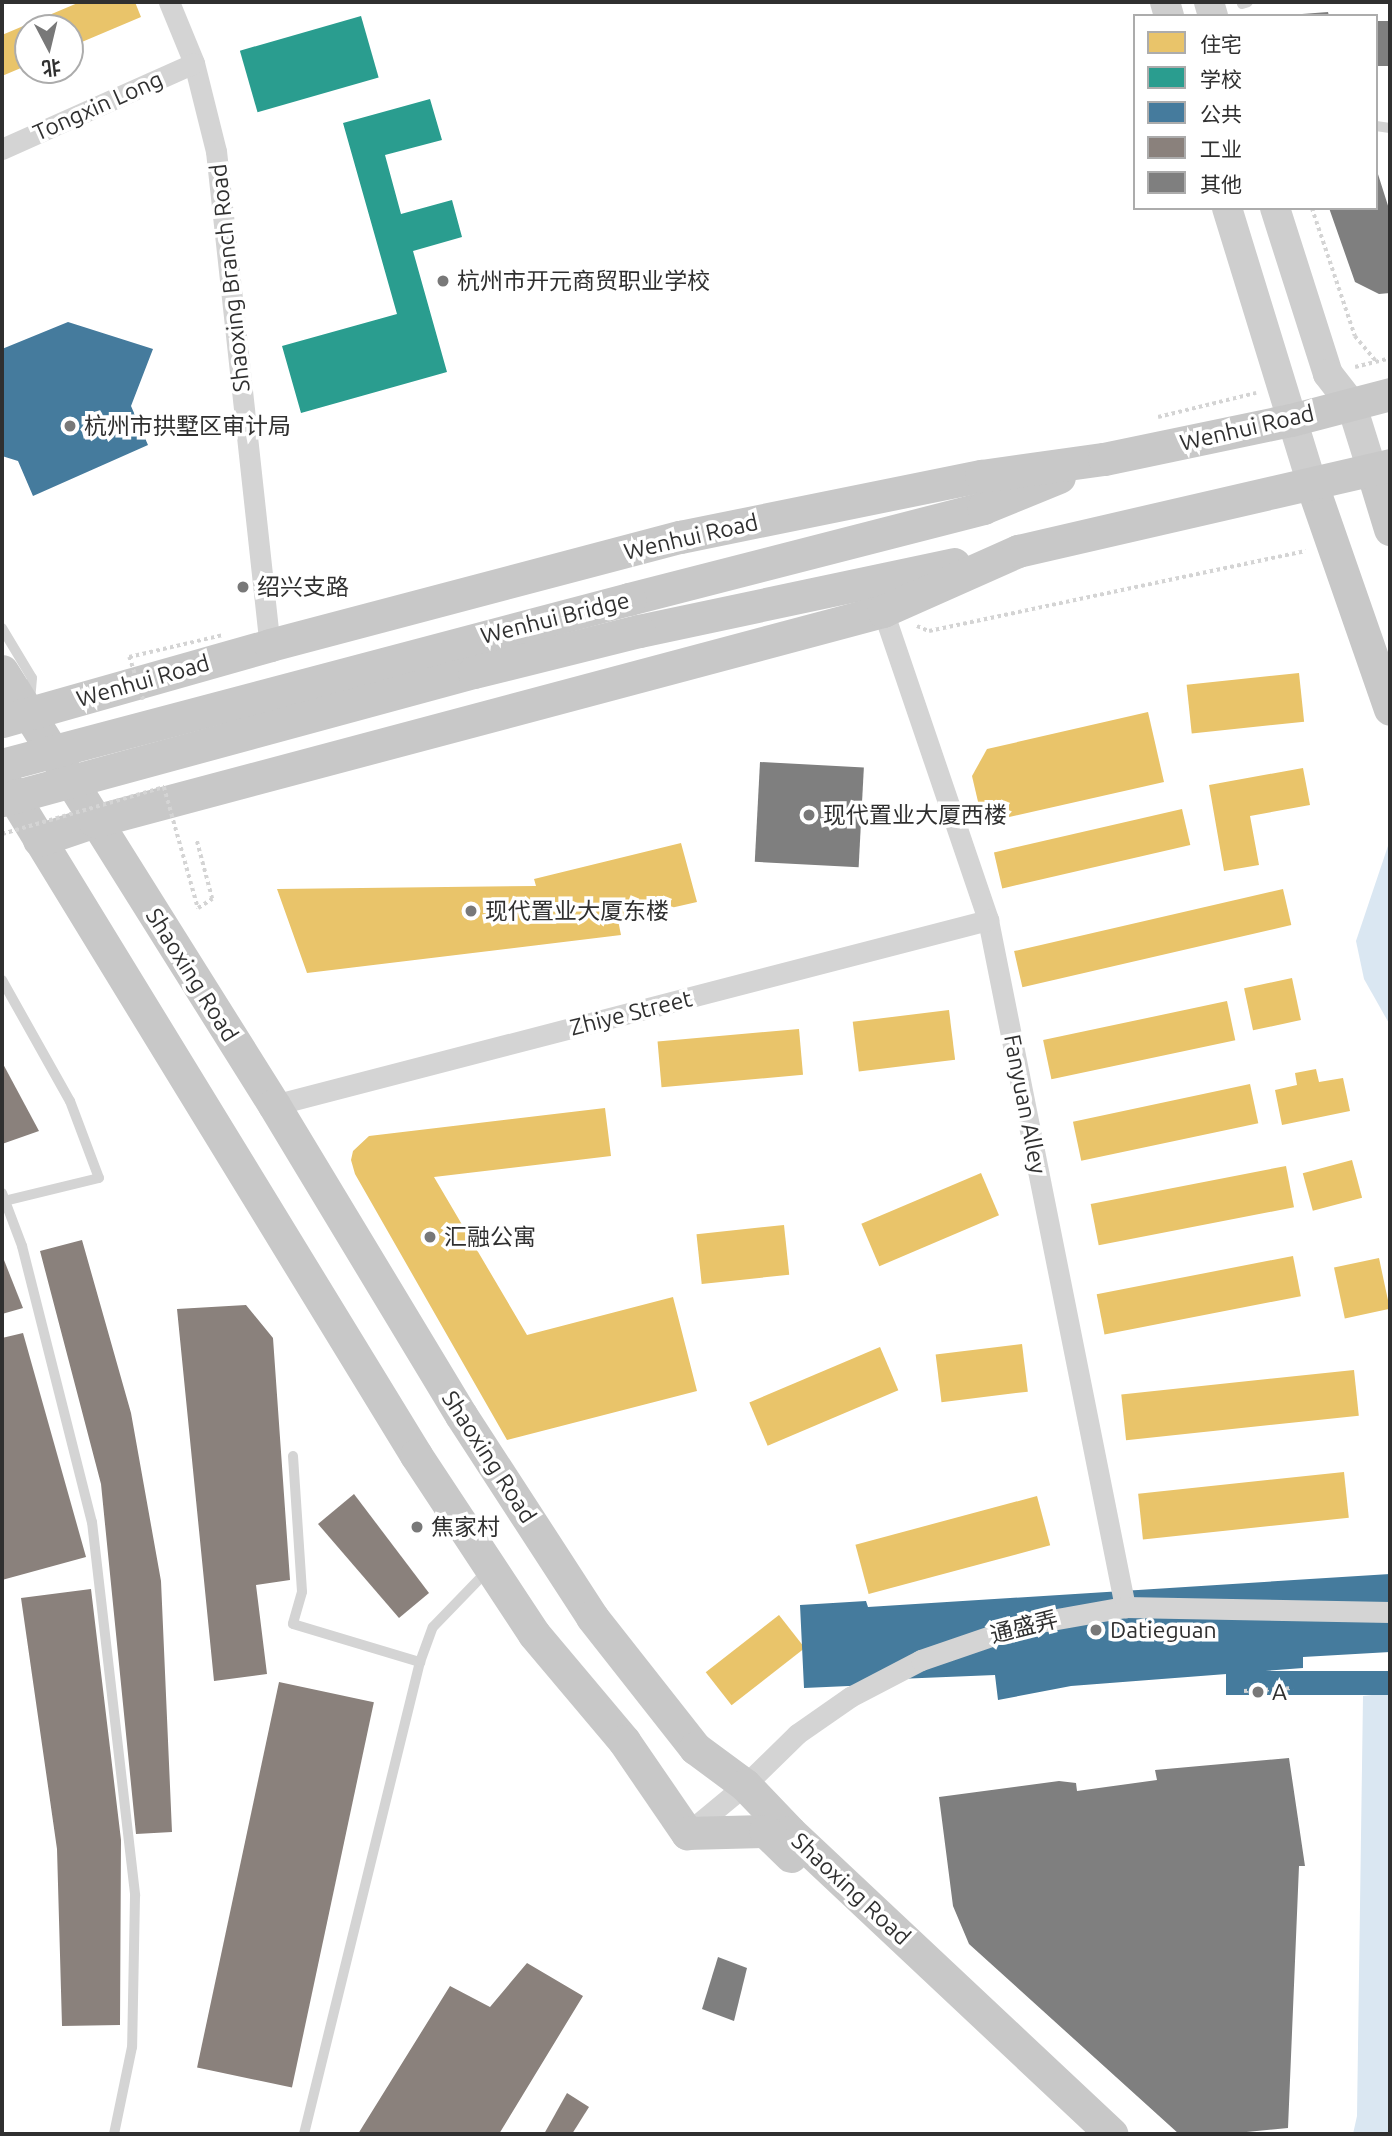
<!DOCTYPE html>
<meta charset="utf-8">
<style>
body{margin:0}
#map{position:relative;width:1392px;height:2136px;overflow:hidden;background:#fff;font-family:Ubuntu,"Noto Sans SC",sans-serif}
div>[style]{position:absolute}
.water>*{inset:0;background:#dae7f2}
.homes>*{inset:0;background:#e9c46a;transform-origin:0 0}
.schools>*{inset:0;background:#2a9d8f;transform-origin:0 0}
.public>*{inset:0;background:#457b9d;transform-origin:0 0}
.industry>*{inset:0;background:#8a817c;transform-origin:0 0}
.building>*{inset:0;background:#7f7f7f;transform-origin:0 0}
.path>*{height:3.5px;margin-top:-1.75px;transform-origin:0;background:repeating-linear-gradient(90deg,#d4d4d4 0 3.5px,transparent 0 7px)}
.service>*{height:10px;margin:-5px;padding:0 5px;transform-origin:5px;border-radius:5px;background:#d4d4d4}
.minor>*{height:21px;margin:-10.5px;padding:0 10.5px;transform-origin:10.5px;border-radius:10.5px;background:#d4d4d4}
.secondary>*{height:30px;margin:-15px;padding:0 15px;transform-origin:15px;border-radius:15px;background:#cecece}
.primary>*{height:33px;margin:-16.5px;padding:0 16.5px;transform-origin:16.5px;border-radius:16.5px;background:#c8c8c8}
.path-bridge>*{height:3.5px;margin-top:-1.75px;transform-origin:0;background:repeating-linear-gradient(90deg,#d4d4d4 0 3.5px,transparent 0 7px)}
.primary-bridge>*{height:33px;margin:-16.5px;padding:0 16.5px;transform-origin:16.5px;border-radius:16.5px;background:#c8c8c8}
.dots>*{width:19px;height:19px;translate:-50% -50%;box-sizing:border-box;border:4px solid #fff;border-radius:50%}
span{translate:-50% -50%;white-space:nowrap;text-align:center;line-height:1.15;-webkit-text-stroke:7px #fff;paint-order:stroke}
.street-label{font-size:23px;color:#303030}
.poi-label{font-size:23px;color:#303030}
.left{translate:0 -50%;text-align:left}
.frame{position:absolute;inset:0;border:4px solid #303030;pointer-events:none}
.legend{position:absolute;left:1133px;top:14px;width:245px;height:196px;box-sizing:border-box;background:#fff;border:2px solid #acacac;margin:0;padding:9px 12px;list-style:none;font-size:21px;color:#303030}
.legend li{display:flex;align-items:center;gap:14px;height:35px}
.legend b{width:35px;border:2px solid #acacac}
.north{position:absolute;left:14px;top:14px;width:70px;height:70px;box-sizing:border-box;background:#fff;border:2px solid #acacac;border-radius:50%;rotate:173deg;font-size:19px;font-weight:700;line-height:28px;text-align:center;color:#303030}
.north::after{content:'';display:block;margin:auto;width:24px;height:32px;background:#787878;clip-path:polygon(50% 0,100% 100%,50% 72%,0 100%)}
</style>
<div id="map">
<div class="water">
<i style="clip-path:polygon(1390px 840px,1390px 1025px,1364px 979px,1356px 941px)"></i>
<i style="clip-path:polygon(1390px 1693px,1390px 2134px,1353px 2134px,1357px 2116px,1363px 1696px)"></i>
</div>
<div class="homes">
<i style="clip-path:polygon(80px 2px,135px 2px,141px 17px,70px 47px,70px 28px,28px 28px,28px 65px,2px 76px,2px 35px)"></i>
<i style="left:1299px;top:673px;width:49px;height:113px;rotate:84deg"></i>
<i style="clip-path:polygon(1148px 712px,1164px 782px,983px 823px,972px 776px,987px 749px)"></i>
<i style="clip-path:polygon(1303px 768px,1310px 805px,1250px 816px,1259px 865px,1224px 871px,1209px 785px)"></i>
<i style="left:1182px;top:809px;width:37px;height:193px;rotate:77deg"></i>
<i style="clip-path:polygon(681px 843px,697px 902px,618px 920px,621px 935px,307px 973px,277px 889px,536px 886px,534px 879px)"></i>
<i style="left:1283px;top:889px;width:37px;height:276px;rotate:77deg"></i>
<i style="left:1292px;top:978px;width:43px;height:49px;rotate:78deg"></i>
<i style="left:1227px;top:1001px;width:40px;height:188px;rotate:78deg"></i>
<i style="left:949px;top:1010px;width:50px;height:97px;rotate:83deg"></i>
<i style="left:799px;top:1029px;width:46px;height:142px;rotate:85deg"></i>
<i style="clip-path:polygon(1316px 1069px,1319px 1082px,1343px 1078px,1350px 1111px,1282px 1125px,1275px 1090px,1297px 1085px,1295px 1073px)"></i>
<i style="left:1250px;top:1084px;width:40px;height:181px;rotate:78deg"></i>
<i style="clip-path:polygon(605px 1108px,611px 1156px,434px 1177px,527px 1335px,673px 1297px,697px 1391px,507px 1440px,355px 1174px,351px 1160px,353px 1151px,369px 1136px)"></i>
<i style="left:1352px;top:1160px;width:39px;height:51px;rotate:75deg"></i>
<i style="left:1286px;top:1166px;width:42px;height:199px;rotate:79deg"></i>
<i style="left:981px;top:1173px;width:46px;height:130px;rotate:67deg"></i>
<i style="left:784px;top:1225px;width:50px;height:88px;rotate:84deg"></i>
<i style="left:1293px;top:1256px;width:41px;height:200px;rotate:79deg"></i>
<i style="left:1379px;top:1258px;width:52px;height:46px;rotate:78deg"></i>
<i style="left:1022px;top:1344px;width:48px;height:87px;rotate:83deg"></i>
<i style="left:880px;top:1347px;width:47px;height:142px;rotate:67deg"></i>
<i style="left:1354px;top:1370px;width:46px;height:234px;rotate:84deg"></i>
<i style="left:1344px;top:1472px;width:46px;height:207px;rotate:84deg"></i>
<i style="left:1037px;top:1496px;width:51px;height:188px;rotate:75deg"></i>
<i style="left:779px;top:1615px;width:42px;height:93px;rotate:52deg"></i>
</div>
<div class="schools">
<i style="left:361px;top:16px;width:64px;height:126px;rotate:74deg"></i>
<i style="clip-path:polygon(430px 99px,442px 140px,385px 155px,401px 214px,452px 200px,462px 237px,413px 251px,447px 372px,301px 413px,282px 346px,397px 314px,343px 123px)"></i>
</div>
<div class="public">
<i style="clip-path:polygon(68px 322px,153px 349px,131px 406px,148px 445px,33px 496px,18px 461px,2px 456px,2px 349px)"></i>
<i style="clip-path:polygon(1390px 1574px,1390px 1652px,1303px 1657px,1303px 1668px,1071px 1686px,998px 1700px,995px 1675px,873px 1680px,871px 1685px,804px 1688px,800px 1605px,866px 1601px,868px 1607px)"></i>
<i style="left:1390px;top:1671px;width:24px;height:164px;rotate:90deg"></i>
</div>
<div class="industry">
<i style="clip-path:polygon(2px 1062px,39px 1131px,2px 1144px)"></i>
<i style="clip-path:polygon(82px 1240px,131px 1413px,161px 1581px,172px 1832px,136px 1834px,101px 1484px,40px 1251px)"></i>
<i style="clip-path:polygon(2px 1255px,23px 1308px,2px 1314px)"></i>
<i style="clip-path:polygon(246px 1305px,273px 1338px,290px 1580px,256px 1585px,267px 1674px,214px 1681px,177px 1309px)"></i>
<i style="clip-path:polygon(23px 1333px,86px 1557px,2px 1580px,2px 1338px)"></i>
<i style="clip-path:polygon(354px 1494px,429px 1593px,399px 1618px,318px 1524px)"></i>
<i style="clip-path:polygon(91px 1589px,121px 1840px,120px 2025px,62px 2026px,57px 1849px,21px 1598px)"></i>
<i style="left:279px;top:1682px;width:97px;height:394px;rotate:12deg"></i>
<i style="clip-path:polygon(527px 1963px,583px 1996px,499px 2134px,358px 2134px,450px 1986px,490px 2007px)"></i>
<i style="clip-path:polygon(567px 2093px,589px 2107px,572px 2134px,544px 2134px)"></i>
</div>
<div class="building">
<i style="clip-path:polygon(1328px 12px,1329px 16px,1302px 16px,1302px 14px)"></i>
<i style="left:1390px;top:21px;width:45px;height:14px;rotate:90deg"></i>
<i style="clip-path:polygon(1377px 171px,1390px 212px,1390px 293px,1379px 294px,1355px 282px,1329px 208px,1376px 208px)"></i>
<i style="left:760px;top:762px;width:104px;height:100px;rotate:3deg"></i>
<i style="clip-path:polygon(1289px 1758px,1305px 1866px,1299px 1866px,1288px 2128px,1226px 2134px,1179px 2134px,969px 1944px,953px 1906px,939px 1797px,1059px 1781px,1076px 1783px,1077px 1791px,1157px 1780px,1155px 1770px)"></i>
<i style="clip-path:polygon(718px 1957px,747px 1968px,734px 2021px,702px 2009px)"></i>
</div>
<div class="path">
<i style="left:1312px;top:208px;width:135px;rotate:71.4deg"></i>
<i style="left:1355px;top:336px;width:34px;rotate:50deg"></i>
<i style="left:1355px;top:367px;width:36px;rotate:-14deg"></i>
<i style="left:1158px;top:417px;width:101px;rotate:-13.8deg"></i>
<i style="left:917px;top:626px;width:13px;rotate:23deg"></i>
<i style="left:929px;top:631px;width:385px;rotate:-12deg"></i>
<i style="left:1244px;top:1691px;width:49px;rotate:-3.5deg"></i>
</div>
<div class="service">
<i style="left:1242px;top:4px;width:6px;rotate:-18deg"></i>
<i style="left:1376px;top:126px;width:14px;rotate:8deg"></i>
<i style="left:2px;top:628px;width:58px;rotate:59deg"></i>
<i style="left:32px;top:678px;width:23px;rotate:95deg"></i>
<i style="left:2px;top:980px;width:139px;rotate:60.7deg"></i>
<i style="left:70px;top:1101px;width:82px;rotate:69.4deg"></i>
<i style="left:99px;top:1178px;width:97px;rotate:166.3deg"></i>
<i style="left:2px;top:1193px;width:57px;rotate:69.3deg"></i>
<i style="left:22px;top:1246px;width:285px;rotate:75.8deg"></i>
<i style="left:92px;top:1522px;width:376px;rotate:83.4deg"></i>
<i style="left:135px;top:1896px;width:151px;rotate:91.1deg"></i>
<i style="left:132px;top:2047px;width:89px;rotate:101.7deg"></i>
<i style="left:293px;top:1456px;width:136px;rotate:86.2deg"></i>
<i style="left:302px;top:1592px;width:33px;rotate:106deg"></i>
<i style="left:293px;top:1624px;width:133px;rotate:16.7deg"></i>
<i style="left:304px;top:2134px;width:486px;rotate:-76.2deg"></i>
<i style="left:420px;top:1662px;width:37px;rotate:-70deg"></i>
<i style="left:433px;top:1627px;width:79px;rotate:-46deg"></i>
</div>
<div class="minor">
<i style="left:169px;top:2px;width:66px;rotate:67.7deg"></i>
<i style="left:194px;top:63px;width:91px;rotate:76deg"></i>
<i style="left:216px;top:151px;width:497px;rotate:83.8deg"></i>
<i style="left:2px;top:149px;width:210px;rotate:-24.1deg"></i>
<i style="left:883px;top:611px;width:326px;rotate:71.2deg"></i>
<i style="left:988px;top:920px;width:701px;rotate:78.72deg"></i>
<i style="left:274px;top:1105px;width:738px;rotate:-14.53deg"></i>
<i style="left:687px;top:1833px;width:75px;rotate:-39.6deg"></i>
<i style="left:745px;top:1785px;width:73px;rotate:-44.4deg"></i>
<i style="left:797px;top:1734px;width:65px;rotate:-34.9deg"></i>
<i style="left:850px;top:1697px;width:80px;rotate:-27.5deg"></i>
<i style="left:921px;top:1660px;width:108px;rotate:-18.9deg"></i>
<i style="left:1023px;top:1625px;width:104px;rotate:-10deg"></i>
<i style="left:1125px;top:1607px;width:265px;rotate:1.1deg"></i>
</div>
<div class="secondary">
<i style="left:1165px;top:2px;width:15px;rotate:74deg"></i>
<i style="left:1209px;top:2px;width:15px;rotate:74deg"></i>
<i style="left:1227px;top:208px;width:290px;rotate:72.9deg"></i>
<i style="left:1275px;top:208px;width:174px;rotate:72.3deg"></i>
<i style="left:1328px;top:374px;width:37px;rotate:52deg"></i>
<i style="left:1351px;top:403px;width:70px;rotate:72.6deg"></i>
</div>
<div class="primary">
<i style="left:1372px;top:470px;width:62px;rotate:73deg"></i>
<i style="left:1312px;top:485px;width:237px;rotate:70.8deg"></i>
<i style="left:629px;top:599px;width:366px;rotate:-14.4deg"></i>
<i style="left:983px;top:508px;width:82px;rotate:-22.2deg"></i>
<i style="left:639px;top:631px;width:322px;rotate:-12deg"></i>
<i style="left:2px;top:671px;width:512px;rotate:57.92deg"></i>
<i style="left:274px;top:1105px;width:362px;rotate:58.9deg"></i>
<i style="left:461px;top:1415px;width:241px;rotate:57deg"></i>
<i style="left:592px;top:1617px;width:167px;rotate:51.8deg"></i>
<i style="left:695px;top:1748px;width:62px;rotate:36.5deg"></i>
<i style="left:745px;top:1785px;width:65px;rotate:46.2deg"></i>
<i style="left:790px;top:1832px;width:441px;rotate:43.2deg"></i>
<i style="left:2px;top:721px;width:279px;rotate:-15.8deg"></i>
<i style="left:270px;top:645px;width:424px;rotate:-14.8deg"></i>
<i style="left:680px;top:537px;width:307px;rotate:-11.5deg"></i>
<i style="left:981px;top:476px;width:124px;rotate:-7.9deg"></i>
<i style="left:1104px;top:459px;width:191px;rotate:-11.8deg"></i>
<i style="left:1291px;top:420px;width:102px;rotate:-14.7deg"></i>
<i style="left:2px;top:778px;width:794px;rotate:58.55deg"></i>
<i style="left:416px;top:1455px;width:214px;rotate:56.6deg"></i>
<i style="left:534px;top:1634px;width:140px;rotate:49.9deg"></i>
<i style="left:624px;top:1741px;width:112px;rotate:55.6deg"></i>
<i style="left:687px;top:1833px;width:78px;rotate:-1.5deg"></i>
<i style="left:765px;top:1831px;width:36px;rotate:44deg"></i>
<i style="left:39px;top:840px;width:59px;rotate:-18.7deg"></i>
<i style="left:95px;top:821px;width:816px;rotate:-14.92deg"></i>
<i style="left:883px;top:611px;width:148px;rotate:-24deg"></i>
<i style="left:1018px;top:551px;width:382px;rotate:-13deg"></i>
</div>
<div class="path-bridge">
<i style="left:143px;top:700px;width:45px;rotate:-108deg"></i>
<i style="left:129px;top:657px;width:97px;rotate:-13.2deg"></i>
<i style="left:2px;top:834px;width:169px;rotate:-16.2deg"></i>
<i style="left:164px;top:787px;width:126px;rotate:74.3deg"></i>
<i style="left:198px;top:908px;width:17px;rotate:-33deg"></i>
<i style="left:212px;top:899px;width:62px;rotate:-104.9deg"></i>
</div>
<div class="primary-bridge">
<i style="left:2px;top:765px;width:649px;rotate:-14.83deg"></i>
<i style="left:2px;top:800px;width:489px;rotate:-15.2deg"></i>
<i style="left:474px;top:672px;width:170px;rotate:-14deg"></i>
</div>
<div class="dots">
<i style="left:443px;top:281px;background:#787878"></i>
<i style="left:70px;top:426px;background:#787878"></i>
<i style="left:243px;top:587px;background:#787878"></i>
<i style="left:809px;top:815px;background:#787878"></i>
<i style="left:471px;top:911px;background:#787878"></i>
<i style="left:430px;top:1237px;background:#787878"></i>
<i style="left:417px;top:1527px;background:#787878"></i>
<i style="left:1096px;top:1630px;background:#787878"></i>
<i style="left:1258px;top:1692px;background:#787878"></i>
</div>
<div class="street-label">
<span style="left:98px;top:106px;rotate:-24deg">Tongxin Long</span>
<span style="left:230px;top:278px;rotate:-96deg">Shaoxing Branch Road</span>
<span style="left:1247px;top:428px;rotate:-13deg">Wenhui Road</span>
<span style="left:691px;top:537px;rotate:-13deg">Wenhui Road</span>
<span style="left:555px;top:618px;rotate:-14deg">Wenhui Bridge</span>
<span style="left:143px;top:681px;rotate:-16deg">Wenhui Road</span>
<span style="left:192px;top:975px;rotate:58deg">Shaoxing Road</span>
<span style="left:631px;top:1013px;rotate:-14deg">Zhiye Street</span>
<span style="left:1025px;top:1104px;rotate:79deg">Fanyuan Alley</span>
<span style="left:489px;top:1457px;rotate:57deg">Shaoxing Road</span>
<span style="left:1024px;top:1627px;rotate:-14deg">通盛弄</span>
<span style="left:851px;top:1889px;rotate:43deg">Shaoxing Road</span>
</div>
<div class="poi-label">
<span class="left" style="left:457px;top:281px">杭州市开元商贸职业学校</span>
<span class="left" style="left:84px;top:426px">杭州市拱墅区审计局</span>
<span class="left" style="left:257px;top:587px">绍兴支路</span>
<span class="left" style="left:823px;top:815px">现代置业大厦西楼</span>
<span class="left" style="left:485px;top:911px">现代置业大厦东楼</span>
<span class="left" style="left:444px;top:1237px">汇融公寓</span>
<span class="left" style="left:431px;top:1527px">焦家村</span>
<span class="left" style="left:1110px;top:1630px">Datieguan</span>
<span class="left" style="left:1272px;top:1692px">A</span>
</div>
<div class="frame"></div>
<ul class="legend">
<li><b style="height:19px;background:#e9c46a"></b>住宅</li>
<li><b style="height:19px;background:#2a9d8f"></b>学校</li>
<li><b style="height:19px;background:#457b9d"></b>公共</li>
<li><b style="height:19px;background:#8a817c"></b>工业</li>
<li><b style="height:19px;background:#7f7f7f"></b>其他</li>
</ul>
<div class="north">北</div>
</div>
